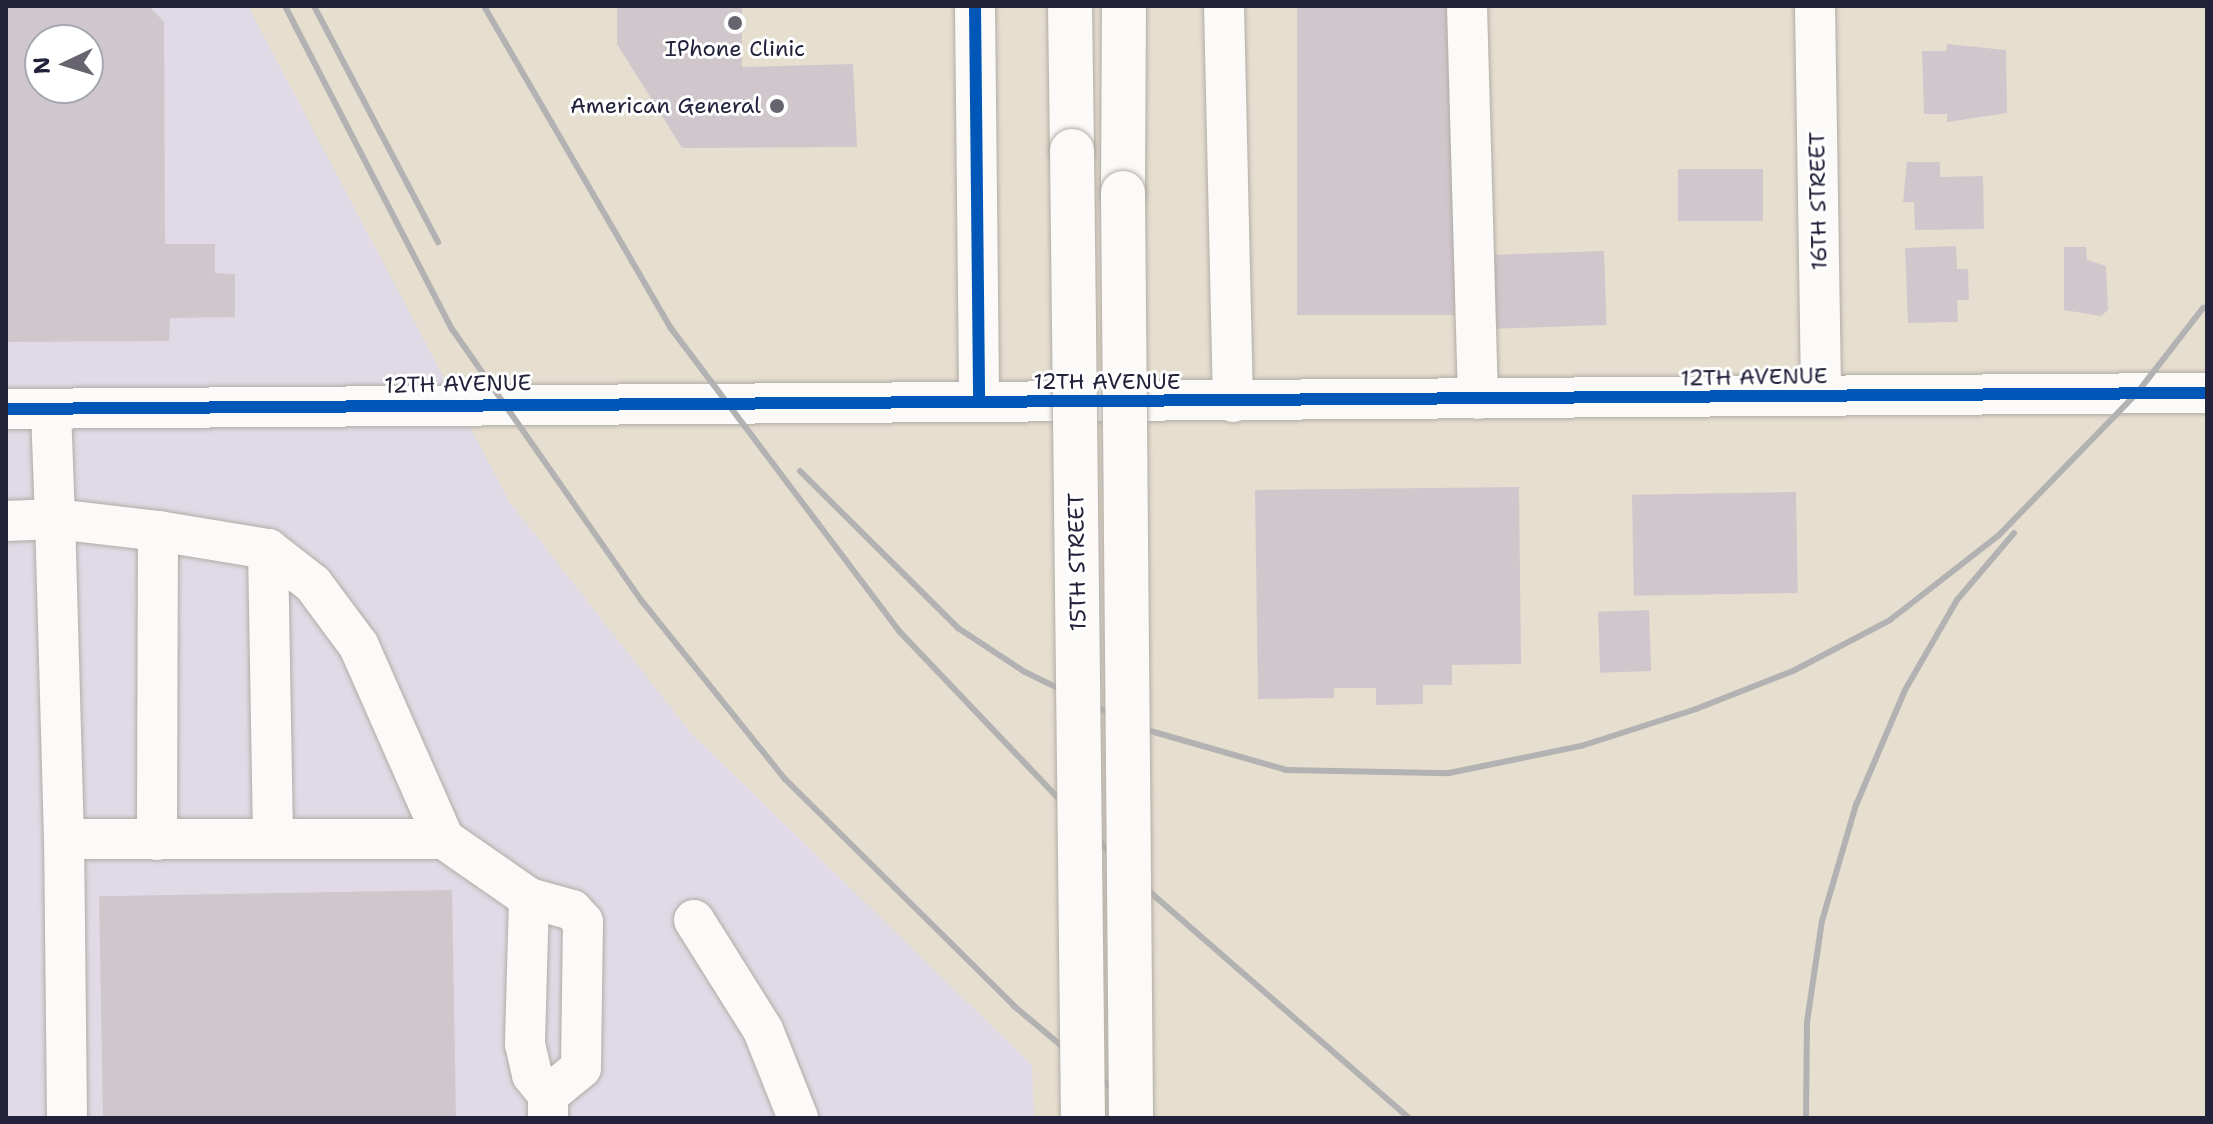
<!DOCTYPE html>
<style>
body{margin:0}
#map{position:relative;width:2213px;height:1124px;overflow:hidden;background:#e6decf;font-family:"Shantell Sans",sans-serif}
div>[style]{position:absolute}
.built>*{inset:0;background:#dfdae5}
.building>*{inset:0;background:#d0c7cd;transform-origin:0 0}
.roads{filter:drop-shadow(0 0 2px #b1aca5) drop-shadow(0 0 2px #b1aca5)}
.minor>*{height:40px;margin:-20px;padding:0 20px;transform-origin:20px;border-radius:20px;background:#fbfaf8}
.major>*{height:44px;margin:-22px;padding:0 22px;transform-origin:22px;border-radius:22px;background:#fbfaf8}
.rail>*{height:6px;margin:-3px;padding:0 3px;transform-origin:3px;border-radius:3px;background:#b3b2b3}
.bridges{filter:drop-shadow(0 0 2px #b1aca5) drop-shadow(0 0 2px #b1aca5)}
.major-bridge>*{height:44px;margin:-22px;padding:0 22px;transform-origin:22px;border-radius:22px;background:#fbfaf8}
.cycleway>*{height:12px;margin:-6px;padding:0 6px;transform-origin:6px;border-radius:6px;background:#0057b8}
.dots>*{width:22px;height:22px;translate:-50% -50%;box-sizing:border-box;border:4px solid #fff;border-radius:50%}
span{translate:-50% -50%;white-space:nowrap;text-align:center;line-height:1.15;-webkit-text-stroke:6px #fff;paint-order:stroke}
.poi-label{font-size:22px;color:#22223b}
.right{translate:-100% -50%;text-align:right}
.street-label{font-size:22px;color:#22223b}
.frame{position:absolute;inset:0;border:8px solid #22223b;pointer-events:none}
.north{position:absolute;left:24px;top:24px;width:80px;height:80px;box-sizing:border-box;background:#fff;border:2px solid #a7a7b1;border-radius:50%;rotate:266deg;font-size:22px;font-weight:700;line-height:32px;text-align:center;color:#22223b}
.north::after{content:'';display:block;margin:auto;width:28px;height:36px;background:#67646f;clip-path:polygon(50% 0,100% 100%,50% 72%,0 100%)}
</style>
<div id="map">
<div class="built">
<i style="clip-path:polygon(evenodd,6px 6px,248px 6px,509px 501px,690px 732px,1032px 1065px,1034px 1118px,6px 1118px,6px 6px,40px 40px,88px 40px,88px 88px,40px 88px,40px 40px)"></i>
</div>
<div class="building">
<i style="clip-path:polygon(evenodd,6px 6px,149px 6px,164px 22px,165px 244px,215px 244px,215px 273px,235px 274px,235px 317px,170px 318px,169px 341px,6px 342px,6px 6px,40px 40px,88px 40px,88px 88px,40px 88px,40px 40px)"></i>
<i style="clip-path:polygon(617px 6px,742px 6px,742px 67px,853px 64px,857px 147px,682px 148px,617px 44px)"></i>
<i style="left:1297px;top:6px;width:158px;height:309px"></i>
<i style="clip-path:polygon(1947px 44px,2006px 50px,2007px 113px,1947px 122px,1947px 114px,1924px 114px,1922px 51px,1946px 51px)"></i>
<i style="clip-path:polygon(1907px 162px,1940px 162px,1940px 177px,1983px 176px,1984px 229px,1915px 230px,1914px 202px,1903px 202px)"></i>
<i style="left:1763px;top:169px;width:52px;height:85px;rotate:90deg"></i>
<i style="clip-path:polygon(1956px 246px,1957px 269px,1968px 269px,1969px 300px,1957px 300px,1958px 322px,1908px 323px,1905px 248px)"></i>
<i style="clip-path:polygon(2064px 247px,2086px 247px,2087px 260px,2106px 266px,2108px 310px,2101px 316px,2064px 310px)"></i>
<i style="left:1604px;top:251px;width:74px;height:111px;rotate:88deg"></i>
<i style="clip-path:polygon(1519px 487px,1521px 664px,1452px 665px,1452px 685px,1423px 685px,1423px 704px,1376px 705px,1376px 688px,1334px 688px,1334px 698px,1258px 699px,1255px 490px)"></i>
<i style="left:1796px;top:492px;width:101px;height:164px;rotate:89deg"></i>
<i style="left:1649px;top:610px;width:61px;height:51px;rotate:88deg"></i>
<i style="left:452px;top:890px;width:228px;height:353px;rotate:89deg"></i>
</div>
<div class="roads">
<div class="minor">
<i style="left:975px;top:6px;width:396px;rotate:89.4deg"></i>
<i style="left:1224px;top:6px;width:396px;rotate:88.7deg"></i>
<i style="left:1467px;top:6px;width:393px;rotate:88.4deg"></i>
<i style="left:1815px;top:6px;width:390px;rotate:89.1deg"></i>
<i style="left:6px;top:409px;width:2201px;rotate:-0.42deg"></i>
<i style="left:6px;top:521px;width:49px;rotate:-2.3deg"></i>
<i style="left:55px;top:519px;width:110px;rotate:-92.1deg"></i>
<i style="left:158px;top:531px;width:111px;rotate:9.3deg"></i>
<i style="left:64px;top:839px;width:320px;rotate:-91.6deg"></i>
<i style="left:55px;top:519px;width:104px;rotate:6.6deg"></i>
<i style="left:158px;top:531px;width:309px;rotate:90.2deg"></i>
<i style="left:444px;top:839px;width:103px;rotate:34.8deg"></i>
<i style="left:529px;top:898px;width:45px;rotate:15.6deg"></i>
<i style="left:572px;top:910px;width:16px;rotate:47deg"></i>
<i style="left:583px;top:922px;width:146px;rotate:90.8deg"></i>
<i style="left:581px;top:1068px;width:43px;rotate:140.7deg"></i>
<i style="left:529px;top:898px;width:146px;rotate:91.6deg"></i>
<i style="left:525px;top:1044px;width:32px;rotate:77deg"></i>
<i style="left:532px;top:1075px;width:26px;rotate:51deg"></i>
<i style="left:548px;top:1095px;width:23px;rotate:90deg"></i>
<i style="left:694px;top:920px;width:130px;rotate:57.9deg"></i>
<i style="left:763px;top:1030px;width:95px;rotate:68.3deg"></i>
<i style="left:67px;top:1118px;width:279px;rotate:-90.6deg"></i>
<i style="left:64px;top:839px;width:380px"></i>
<i style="left:444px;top:839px;width:211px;rotate:-113.8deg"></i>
<i style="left:359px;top:646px;width:77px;rotate:-126.6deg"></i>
<i style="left:313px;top:584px;width:57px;rotate:-142.1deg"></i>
<i style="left:268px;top:549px;width:290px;rotate:89deg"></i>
</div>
<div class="major">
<i style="left:1070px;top:6px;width:145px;rotate:89.2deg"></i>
<i style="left:1123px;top:193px;width:187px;rotate:-89.7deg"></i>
</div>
</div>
<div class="rail">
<i style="left:285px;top:6px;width:364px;rotate:62.7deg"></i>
<i style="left:452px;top:329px;width:330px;rotate:55.1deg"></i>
<i style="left:641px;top:600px;width:230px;rotate:51.2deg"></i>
<i style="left:785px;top:779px;width:322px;rotate:44.7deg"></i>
<i style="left:1014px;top:1006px;width:175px;rotate:39.9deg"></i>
<i style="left:314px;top:6px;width:267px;rotate:62.3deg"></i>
<i style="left:484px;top:6px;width:371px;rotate:59.9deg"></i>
<i style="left:670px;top:327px;width:382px;rotate:53deg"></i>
<i style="left:900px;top:632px;width:341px;rotate:46.4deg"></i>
<i style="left:1135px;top:879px;width:364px;rotate:41.1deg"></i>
<i style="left:800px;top:471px;width:223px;rotate:44.8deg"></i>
<i style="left:958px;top:628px;width:80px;rotate:33.3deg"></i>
<i style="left:1025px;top:672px;width:128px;rotate:26deg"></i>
<i style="left:1140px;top:728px;width:152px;rotate:16deg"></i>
<i style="left:1286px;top:770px;width:163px;rotate:1.1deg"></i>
<i style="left:1449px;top:773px;width:135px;rotate:-11.6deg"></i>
<i style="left:1581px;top:746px;width:121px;rotate:-17.8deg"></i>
<i style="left:1696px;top:709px;width:104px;rotate:-21.4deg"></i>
<i style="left:1793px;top:671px;width:110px;rotate:-27.7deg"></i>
<i style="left:1890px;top:620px;width:138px;rotate:-37.9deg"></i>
<i style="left:1999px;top:535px;width:198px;rotate:-45.8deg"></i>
<i style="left:2137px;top:393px;width:108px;rotate:-52.2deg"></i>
<i style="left:1806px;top:1118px;width:96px;rotate:-89.4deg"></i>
<i style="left:1807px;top:1022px;width:102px;rotate:-81.6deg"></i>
<i style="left:1822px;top:921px;width:121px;rotate:-73.7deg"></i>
<i style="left:1856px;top:805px;width:125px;rotate:-66.9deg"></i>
<i style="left:1905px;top:690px;width:104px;rotate:-60deg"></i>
<i style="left:1957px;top:600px;width:88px;rotate:-49.6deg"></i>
</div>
<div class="bridges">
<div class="major-bridge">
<i style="left:1072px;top:151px;width:967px;rotate:89.35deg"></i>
<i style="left:1123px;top:193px;width:925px;rotate:89.5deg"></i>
</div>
</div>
<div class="cycleway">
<i style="left:975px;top:6px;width:396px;rotate:89.4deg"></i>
<i style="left:6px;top:409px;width:2201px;rotate:-0.42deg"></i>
</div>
<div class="dots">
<i style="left:735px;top:23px;background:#67646f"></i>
<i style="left:777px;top:106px;background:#67646f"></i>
</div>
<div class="poi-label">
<span style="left:735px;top:49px">IPhone Clinic</span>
<span class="right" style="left:761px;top:106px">American General</span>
</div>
<div class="street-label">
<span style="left:1818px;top:201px;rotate:-91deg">16TH STREET</span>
<span style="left:1754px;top:377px;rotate:-1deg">12TH AVENUE</span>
<span style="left:1107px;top:382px">12TH AVENUE</span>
<span style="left:458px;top:384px;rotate:-1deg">12TH AVENUE</span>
<span style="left:1077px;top:562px;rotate:-91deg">15TH STREET</span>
</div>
<div class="frame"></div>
<div class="north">N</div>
</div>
